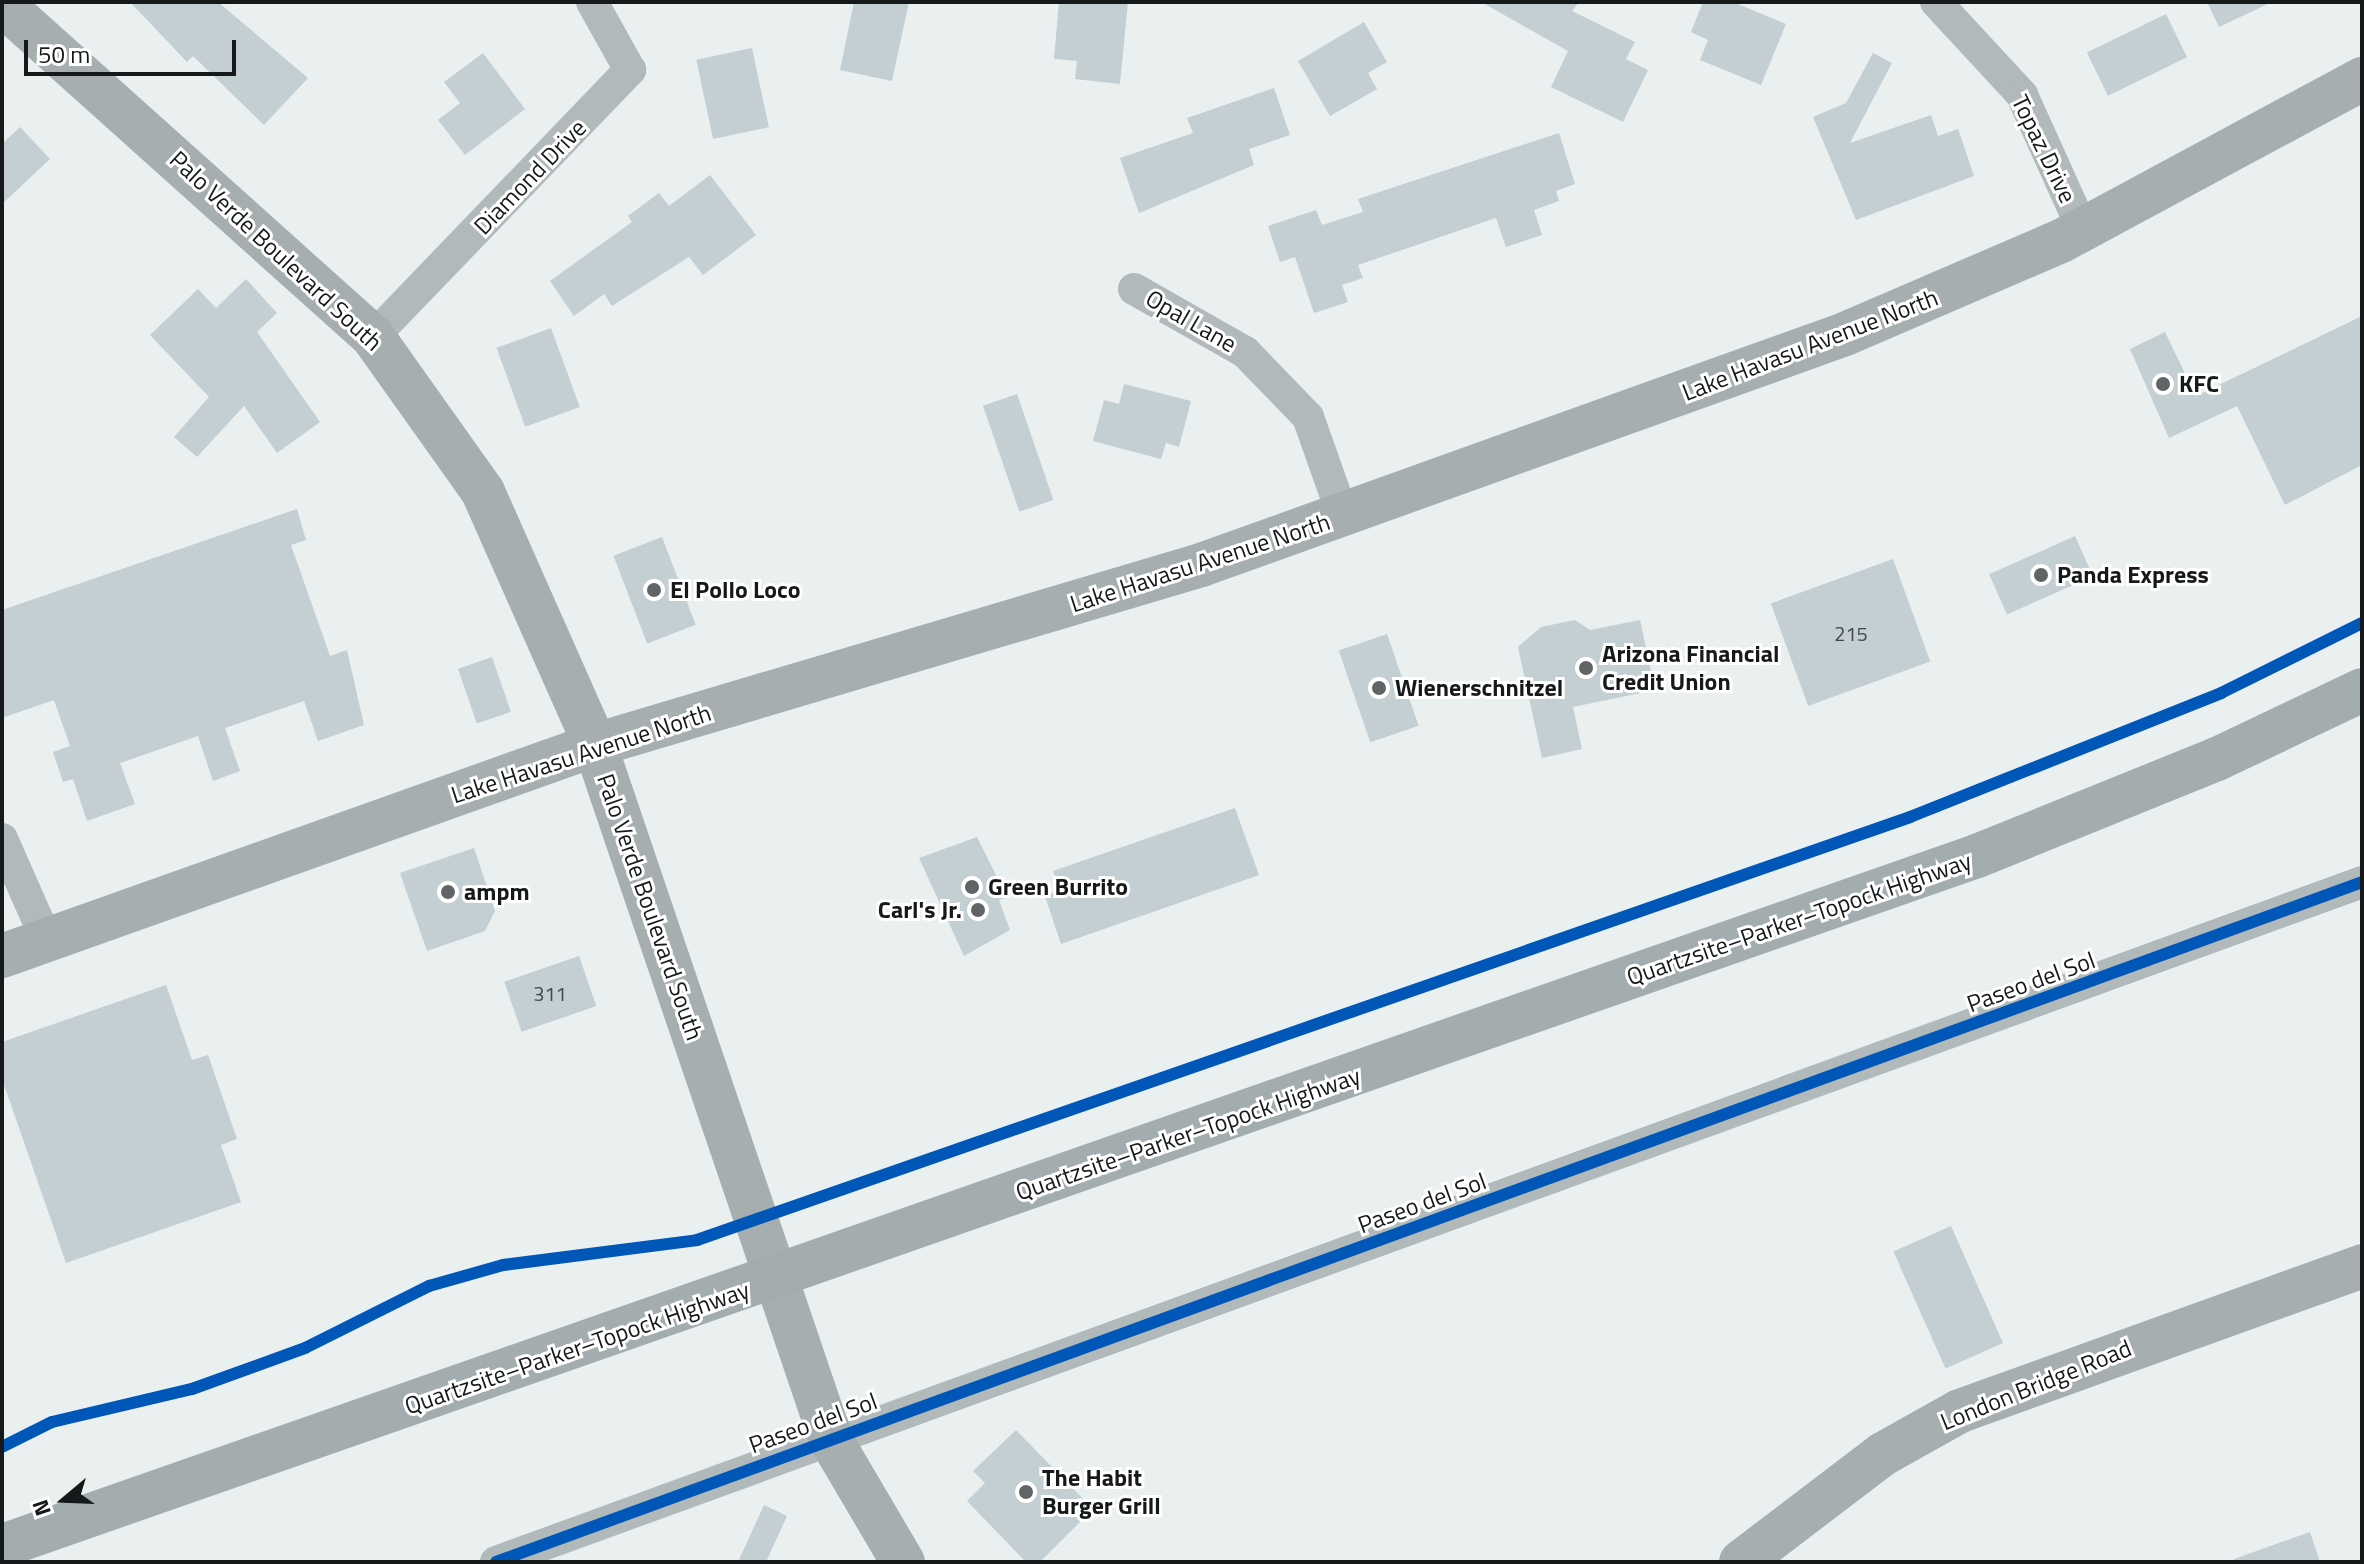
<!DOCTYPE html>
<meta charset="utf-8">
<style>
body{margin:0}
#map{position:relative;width:2364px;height:1564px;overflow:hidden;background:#eaeff0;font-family:"Titillium Web",sans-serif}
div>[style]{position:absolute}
.building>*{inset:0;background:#c3cfd2;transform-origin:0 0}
.street>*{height:32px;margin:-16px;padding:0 16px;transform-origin:16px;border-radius:16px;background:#b2b9ba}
.secondary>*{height:44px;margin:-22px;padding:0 22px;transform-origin:22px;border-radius:22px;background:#a6aeb0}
.highway>*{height:44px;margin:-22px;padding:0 22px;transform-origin:22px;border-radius:22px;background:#a3acaf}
.cycleway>*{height:12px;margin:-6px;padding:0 6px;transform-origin:6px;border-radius:6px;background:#0057b8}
.dots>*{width:22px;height:22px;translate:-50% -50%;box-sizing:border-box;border:4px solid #fff;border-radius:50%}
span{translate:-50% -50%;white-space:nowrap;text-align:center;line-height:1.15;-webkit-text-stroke:6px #fff;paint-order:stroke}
.number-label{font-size:20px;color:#414648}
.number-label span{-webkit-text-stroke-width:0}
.street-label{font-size:24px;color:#16191a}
.poi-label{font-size:24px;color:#16191a;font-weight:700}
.left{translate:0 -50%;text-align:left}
.right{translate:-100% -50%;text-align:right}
.frame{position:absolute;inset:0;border:4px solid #16191a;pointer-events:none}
.north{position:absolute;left:24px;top:1460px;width:80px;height:80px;-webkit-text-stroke:6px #fff;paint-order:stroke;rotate:251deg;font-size:22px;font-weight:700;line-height:32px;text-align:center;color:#16191a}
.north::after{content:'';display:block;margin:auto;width:28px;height:36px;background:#16191a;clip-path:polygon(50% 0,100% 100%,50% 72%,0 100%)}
.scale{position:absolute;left:24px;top:40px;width:212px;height:36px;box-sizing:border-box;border:4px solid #16191a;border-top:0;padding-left:10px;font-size:24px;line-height:28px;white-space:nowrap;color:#16191a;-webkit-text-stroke:6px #fff;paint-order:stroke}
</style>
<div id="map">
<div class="building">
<i style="clip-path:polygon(130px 2px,218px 2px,308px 78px,264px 125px,193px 56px,187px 62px)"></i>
<i style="clip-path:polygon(854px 2px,909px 2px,892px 81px,840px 70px)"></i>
<i style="clip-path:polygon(1059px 2px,1128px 2px,1120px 84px,1075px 79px,1077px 61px,1054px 59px)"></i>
<i style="clip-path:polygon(1481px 2px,1579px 2px,1572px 11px,1635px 42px,1626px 59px,1648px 70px,1623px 122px,1551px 87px,1568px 51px)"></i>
<i style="clip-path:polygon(1703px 2px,1733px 2px,1786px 24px,1761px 85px,1700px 60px,1708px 40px,1691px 32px)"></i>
<i style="clip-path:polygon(2207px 2px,2272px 2px,2219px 27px)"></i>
<i style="left:2166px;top:14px;width:48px;height:88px;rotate:64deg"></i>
<i style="clip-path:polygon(1364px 22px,1387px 62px,1368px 73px,1377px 89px,1330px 116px,1298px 61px)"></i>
<i style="left:752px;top:48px;width:81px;height:57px;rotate:78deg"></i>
<i style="clip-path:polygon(483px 53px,525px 109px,465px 155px,438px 120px,460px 103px,444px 82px)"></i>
<i style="clip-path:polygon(1873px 53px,1892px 63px,1850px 143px,1931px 115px,1938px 136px,1958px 129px,1974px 176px,1856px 220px,1813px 117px,1846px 103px)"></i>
<i style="clip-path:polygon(1274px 88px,1290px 135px,1249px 149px,1254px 165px,1139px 213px,1120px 158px,1193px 133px,1187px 118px)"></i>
<i style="clip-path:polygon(20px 127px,50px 159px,2px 204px,2px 144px)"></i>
<i style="clip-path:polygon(1559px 133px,1575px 184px,1556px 191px,1559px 201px,1534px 210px,1542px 235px,1506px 247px,1496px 218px,1358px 265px,1363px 278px,1342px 285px,1348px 302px,1314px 313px,1295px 257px,1280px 262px,1268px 226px,1316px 210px,1322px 225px,1363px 212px,1358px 199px)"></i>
<i style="clip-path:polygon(710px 175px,756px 235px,703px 275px,689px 257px,612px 306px,604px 294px,574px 316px,550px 281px,632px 222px,628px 216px,659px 193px,669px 206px)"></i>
<i style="clip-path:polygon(246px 279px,277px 313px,257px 332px,320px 422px,277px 453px,244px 406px,197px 457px,174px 437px,209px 397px,150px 335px,198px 289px,216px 308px)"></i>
<i style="clip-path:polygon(2362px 316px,2362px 465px,2285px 505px,2237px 406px,2169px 438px,2130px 349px,2165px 332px,2196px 396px)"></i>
<i style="left:551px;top:328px;width:84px;height:58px;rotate:70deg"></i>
<i style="clip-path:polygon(1124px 384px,1191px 401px,1179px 447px,1166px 443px,1161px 459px,1093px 441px,1104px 400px,1119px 404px)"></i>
<i style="left:1017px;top:394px;width:112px;height:36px;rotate:71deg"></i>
<i style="clip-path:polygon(297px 509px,306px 540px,291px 545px,330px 656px,347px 650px,364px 725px,318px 741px,304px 701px,225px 728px,240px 771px,213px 781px,198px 736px,120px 763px,135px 804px,87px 821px,73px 779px,63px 782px,53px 752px,70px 746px,54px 700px,2px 718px,2px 610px)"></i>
<i style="left:2075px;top:536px;width:44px;height:94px;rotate:66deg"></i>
<i style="left:662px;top:537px;width:94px;height:52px;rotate:69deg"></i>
<i style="left:1893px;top:559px;width:109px;height:130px;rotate:70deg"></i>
<i style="clip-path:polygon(1575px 620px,1590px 630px,1640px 620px,1655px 690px,1573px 707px,1582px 749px,1542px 758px,1518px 647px,1541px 627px)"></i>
<i style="left:1387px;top:634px;width:97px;height:51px;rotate:71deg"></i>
<i style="left:492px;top:657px;width:58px;height:36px;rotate:71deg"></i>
<i style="clip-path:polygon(1235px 808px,1259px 875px,1061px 944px,1045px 896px,1060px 890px,1053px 871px)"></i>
<i style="clip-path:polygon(977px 837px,1007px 897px,999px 900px,1010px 930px,964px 956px,919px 858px)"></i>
<i style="clip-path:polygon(474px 848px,495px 911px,485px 931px,427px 951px,400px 873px)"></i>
<i style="left:579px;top:956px;width:53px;height:79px;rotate:71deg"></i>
<i style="clip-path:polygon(166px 985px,192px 1060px,208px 1055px,237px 1139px,221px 1145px,241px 1202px,66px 1263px,2px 1079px,2px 1042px)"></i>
<i style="left:1951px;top:1226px;width:128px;height:63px;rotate:66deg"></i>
<i style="clip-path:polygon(1016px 1430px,1093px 1509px,1040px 1562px,1026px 1562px,967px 1501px,985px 1483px,973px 1471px)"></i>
<i style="clip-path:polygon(764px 1505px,787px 1516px,766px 1562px,738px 1562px)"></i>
<i style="clip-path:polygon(2310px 1532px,2320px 1562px,2235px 1562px,2234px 1559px)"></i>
</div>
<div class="street">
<i style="left:1936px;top:2px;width:127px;rotate:47.2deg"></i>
<i style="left:2022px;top:95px;width:148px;rotate:65.7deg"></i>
<i style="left:1134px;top:289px;width:128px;rotate:29.6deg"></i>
<i style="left:1245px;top:352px;width:91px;rotate:45.9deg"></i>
<i style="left:1308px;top:417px;width:105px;rotate:70.5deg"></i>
<i style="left:373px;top:337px;width:371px;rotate:-46.1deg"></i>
<i style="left:630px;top:70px;width:78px;rotate:-119.2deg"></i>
<i style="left:2px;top:839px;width:111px;rotate:66.2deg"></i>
<i style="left:496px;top:1562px;width:1986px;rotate:-20.02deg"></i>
</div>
<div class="secondary">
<i style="left:2px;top:4px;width:499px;rotate:41.9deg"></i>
<i style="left:373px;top:337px;width:190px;rotate:54.6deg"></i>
<i style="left:483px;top:492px;width:277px;rotate:66.1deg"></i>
<i style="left:595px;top:745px;width:734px;rotate:71.24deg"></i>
<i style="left:831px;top:1440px;width:142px;rotate:59.5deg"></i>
<i style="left:2px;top:956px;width:629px;rotate:-19.59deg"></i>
<i style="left:595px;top:745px;width:632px;rotate:-16.54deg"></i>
<i style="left:1201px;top:565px;width:684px;rotate:-19.73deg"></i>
<i style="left:1845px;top:334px;width:237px;rotate:-23.3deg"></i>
<i style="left:2063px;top:240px;width:340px;rotate:-28.3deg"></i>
<i style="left:1741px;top:1562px;width:178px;rotate:-37.3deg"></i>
<i style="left:1883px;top:1454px;width:88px;rotate:-29.2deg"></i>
<i style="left:1960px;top:1411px;width:427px;rotate:-19.8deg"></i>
</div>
<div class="highway">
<i style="left:2px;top:1546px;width:2092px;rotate:-19.26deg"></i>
<i style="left:1977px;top:856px;width:259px;rotate:-22deg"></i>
<i style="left:2217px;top:759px;width:161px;rotate:-25.4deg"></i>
</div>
<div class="cycleway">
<i style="left:2px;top:1447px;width:56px;rotate:-26.6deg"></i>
<i style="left:52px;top:1422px;width:144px;rotate:-13.3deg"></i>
<i style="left:192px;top:1389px;width:120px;rotate:-19.9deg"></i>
<i style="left:305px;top:1348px;width:139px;rotate:-26.6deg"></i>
<i style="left:429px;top:1286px;width:77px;rotate:-15.8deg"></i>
<i style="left:503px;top:1265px;width:196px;rotate:-7.3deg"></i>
<i style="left:697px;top:1240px;width:1285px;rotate:-19.22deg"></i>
<i style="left:1910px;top:817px;width:335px;rotate:-21.7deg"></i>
<i style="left:2221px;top:693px;width:157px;rotate:-26.4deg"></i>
<i style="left:496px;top:1562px;width:1986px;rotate:-20.02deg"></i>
</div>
<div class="dots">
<i style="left:2163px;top:384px;background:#606465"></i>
<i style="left:2041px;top:575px;background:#606465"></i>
<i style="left:654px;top:590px;background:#606465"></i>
<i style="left:1586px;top:668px;background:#606465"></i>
<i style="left:1379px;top:688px;background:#606465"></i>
<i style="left:972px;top:887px;background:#606465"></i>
<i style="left:448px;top:892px;background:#606465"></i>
<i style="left:978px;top:910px;background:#606465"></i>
<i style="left:1026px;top:1492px;background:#606465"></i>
</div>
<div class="number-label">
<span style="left:1851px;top:633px">215</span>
<span style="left:550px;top:993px">311</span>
</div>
<div class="street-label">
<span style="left:2044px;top:149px;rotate:64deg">Topaz Drive</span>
<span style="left:530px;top:177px;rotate:-46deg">Diamond Drive</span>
<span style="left:276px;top:251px;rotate:43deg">Palo Verde Boulevard South</span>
<span style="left:1191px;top:321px;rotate:30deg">Opal Lane</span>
<span style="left:1810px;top:345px;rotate:-21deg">Lake Havasu Avenue North</span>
<span style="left:1200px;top:563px;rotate:-18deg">Lake Havasu Avenue North</span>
<span style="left:581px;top:754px;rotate:-18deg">Lake Havasu Avenue North</span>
<span style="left:650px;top:907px;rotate:71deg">Palo Verde Boulevard South</span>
<span style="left:1799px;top:919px;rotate:-19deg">Quartzsite–Parker–Topock Highway</span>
<span style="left:2031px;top:982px;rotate:-20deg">Paseo del Sol</span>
<span style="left:1188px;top:1134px;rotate:-19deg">Quartzsite–Parker–Topock Highway</span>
<span style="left:1422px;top:1203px;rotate:-20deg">Paseo del Sol</span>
<span style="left:577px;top:1348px;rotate:-19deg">Quartzsite–Parker–Topock Highway</span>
<span style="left:2036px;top:1385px;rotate:-22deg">London Bridge Road</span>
<span style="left:813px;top:1423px;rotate:-20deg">Paseo del Sol</span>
</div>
<div class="poi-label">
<span class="left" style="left:2179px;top:384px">KFC</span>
<span class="left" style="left:2057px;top:575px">Panda Express</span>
<span class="left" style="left:670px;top:590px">El Pollo Loco</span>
<span class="left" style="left:1602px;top:668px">Arizona Financial<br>Credit Union</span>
<span class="left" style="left:1395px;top:688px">Wienerschnitzel</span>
<span class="left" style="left:988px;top:887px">Green Burrito</span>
<span class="left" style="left:464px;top:892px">ampm</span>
<span class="right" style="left:962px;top:910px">Carl's Jr.</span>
<span class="left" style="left:1042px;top:1492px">The Habit<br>Burger Grill</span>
</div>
<div class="frame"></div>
<div class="north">N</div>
<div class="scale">50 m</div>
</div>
